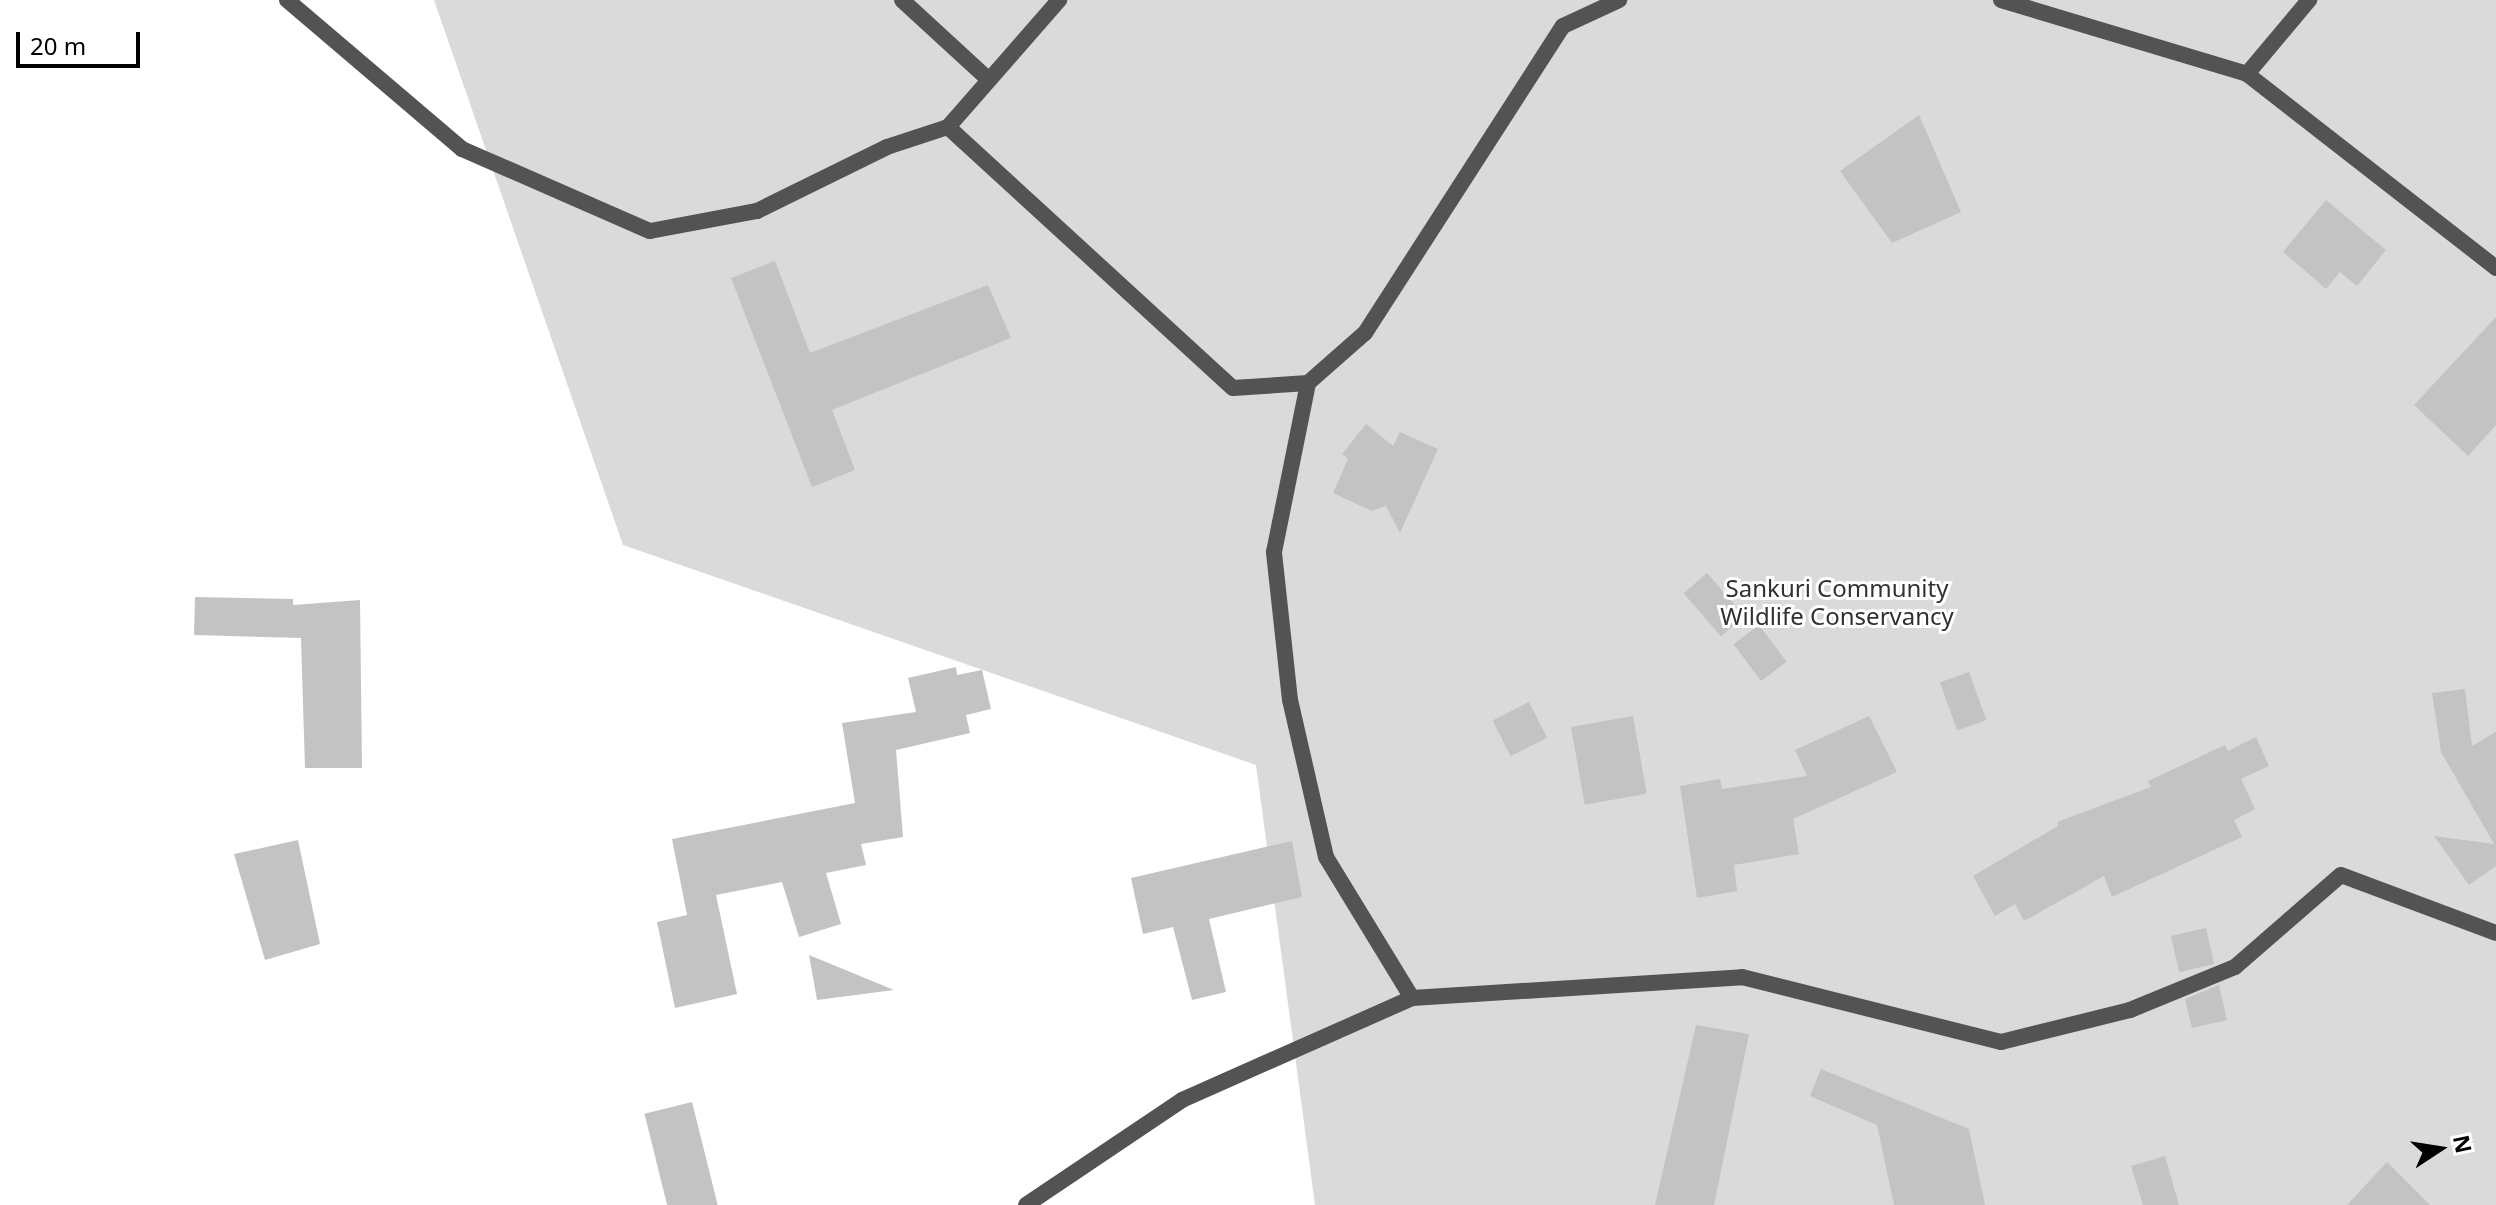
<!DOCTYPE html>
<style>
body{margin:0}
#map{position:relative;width:2496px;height:1205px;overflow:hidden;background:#fff;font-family:"Noto Sans",sans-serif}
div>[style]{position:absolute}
.green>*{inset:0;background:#dadada}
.building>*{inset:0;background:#c3c3c3;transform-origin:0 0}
.minor>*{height:16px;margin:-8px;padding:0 8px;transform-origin:8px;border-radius:8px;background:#535353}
span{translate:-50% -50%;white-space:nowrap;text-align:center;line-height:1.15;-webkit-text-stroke:6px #fff;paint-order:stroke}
.park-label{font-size:24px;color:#313131}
.north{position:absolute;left:2400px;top:1109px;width:80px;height:80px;-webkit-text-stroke:6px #fff;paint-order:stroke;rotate:78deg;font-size:22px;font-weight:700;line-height:32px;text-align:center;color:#000}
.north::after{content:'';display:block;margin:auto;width:28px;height:36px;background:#000;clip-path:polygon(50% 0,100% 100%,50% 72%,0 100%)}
.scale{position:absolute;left:16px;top:32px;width:124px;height:36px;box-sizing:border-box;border:4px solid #000;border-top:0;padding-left:10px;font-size:24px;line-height:28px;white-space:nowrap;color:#000;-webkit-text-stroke:6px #fff;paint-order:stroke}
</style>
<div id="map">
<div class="green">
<i style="clip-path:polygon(434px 0,2496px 0,2496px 1205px,1315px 1205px,1256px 765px,623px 545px)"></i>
</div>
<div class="building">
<i style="clip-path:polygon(1919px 115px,1961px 212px,1892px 243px,1840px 171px)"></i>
<i style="clip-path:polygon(2326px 200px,2386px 250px,2357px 286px,2340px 272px,2326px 289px,2283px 252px)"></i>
<i style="clip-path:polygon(775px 261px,810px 353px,988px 285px,1011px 338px,832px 410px,855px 470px,812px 487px,731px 278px)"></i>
<i style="clip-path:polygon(2496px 317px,2496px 425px,2468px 456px,2414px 405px)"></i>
<i style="clip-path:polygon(1366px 424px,1393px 446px,1400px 432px,1438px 449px,1400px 533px,1386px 506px,1372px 511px,1333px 493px,1348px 459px,1342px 454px)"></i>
<i style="left:1707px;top:573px;width:57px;height:31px;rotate:49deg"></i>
<i style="clip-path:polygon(195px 597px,293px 599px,293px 605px,360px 600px,362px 768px,305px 768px,301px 638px,194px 635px)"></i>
<i style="left:1759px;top:625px;width:46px;height:32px;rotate:53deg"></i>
<i style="clip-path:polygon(956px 667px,957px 675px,982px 670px,991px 709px,966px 715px,970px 733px,896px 750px,903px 837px,861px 844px,866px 865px,826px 873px,841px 924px,799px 937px,782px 882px,716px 895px,737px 994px,675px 1008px,657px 922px,687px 915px,672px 839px,855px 803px,842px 723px,916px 712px,908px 678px)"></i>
<i style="left:1969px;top:672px;width:51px;height:31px;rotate:70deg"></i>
<i style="clip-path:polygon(2465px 689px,2472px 746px,2496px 732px,2496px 866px,2469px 885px,2434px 836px,2494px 844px,2441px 752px,2432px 693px)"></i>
<i style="left:1529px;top:702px;width:40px;height:41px;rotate:63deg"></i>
<i style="left:1633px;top:716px;width:79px;height:63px;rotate:80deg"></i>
<i style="clip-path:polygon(1869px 716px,1897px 772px,1793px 819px,1799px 854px,1734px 865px,1737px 891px,1697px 898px,1680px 786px,1720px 779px,1722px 789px,1807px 776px,1795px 750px)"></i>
<i style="clip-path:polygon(2256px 737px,2269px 766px,2241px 779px,2255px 809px,2234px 820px,2242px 837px,2112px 897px,2104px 876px,2024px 921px,2015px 904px,1995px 916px,1973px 876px,2058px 826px,2057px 822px,2151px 787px,2148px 781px,2225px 745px,2228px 751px)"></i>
<i style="clip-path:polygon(298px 840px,320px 944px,265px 960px,234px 854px)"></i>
<i style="clip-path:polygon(1292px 841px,1302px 897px,1209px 919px,1226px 992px,1192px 1000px,1173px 927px,1143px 934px,1131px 878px)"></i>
<i style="left:2206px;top:928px;width:37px;height:36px;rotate:77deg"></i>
<i style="clip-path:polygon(809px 955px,894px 990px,817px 1000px)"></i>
<i style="clip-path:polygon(2219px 985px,2227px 1020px,2192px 1028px,2185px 999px)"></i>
<i style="clip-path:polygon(1696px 1025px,1749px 1034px,1714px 1205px,1655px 1205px)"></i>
<i style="clip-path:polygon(1821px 1069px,1969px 1129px,1985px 1205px,1894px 1205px,1877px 1125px,1810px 1096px)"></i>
<i style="left:692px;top:1102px;width:106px;height:49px;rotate:76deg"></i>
<i style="clip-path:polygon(2165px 1156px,2179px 1205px,2143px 1205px,2131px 1166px)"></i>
<i style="clip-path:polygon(2387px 1162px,2430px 1205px,2347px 1205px)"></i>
</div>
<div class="minor">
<i style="left:287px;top:0;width:230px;rotate:40.4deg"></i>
<i style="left:462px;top:149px;width:205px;rotate:23.6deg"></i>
<i style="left:650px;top:231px;width:109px;rotate:-10.6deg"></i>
<i style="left:757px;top:211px;width:145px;rotate:-26.2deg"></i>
<i style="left:887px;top:147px;width:64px;rotate:-18.2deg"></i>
<i style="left:948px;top:127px;width:386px;rotate:42.5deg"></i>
<i style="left:1233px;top:388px;width:75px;rotate:-3.8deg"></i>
<i style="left:1308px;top:383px;width:76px;rotate:-41.3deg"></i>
<i style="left:1365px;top:333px;width:365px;rotate:-57.2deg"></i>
<i style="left:1563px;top:26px;width:62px;rotate:-24.9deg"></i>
<i style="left:902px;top:0;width:118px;rotate:42.6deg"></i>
<i style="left:2001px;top:0;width:257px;rotate:16.7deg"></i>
<i style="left:2247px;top:74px;width:97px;rotate:-50deg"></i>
<i style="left:2247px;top:74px;width:316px;rotate:37.9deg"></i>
<i style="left:948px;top:127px;width:169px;rotate:-48.8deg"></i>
<i style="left:1412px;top:998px;width:331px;rotate:-3.6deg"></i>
<i style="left:1742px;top:977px;width:267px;rotate:14.1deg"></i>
<i style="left:2001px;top:1042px;width:133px;rotate:-13.9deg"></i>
<i style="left:2130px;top:1010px;width:113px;rotate:-22.3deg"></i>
<i style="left:2235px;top:967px;width:140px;rotate:-41deg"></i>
<i style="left:2341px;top:875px;width:165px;rotate:20.5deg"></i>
<i style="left:1026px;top:1205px;width:188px;rotate:-33.9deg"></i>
<i style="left:1182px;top:1100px;width:252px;rotate:-23.9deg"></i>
<i style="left:1412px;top:998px;width:165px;rotate:-121.4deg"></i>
<i style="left:1326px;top:857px;width:161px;rotate:-102.9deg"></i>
<i style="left:1290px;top:700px;width:149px;rotate:-96.2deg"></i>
<i style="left:1274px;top:552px;width:172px;rotate:-78.6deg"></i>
</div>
<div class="park-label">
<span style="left:1837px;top:602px">Sankuri Community<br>Wildlife Conservancy</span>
</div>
<div class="north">N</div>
<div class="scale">20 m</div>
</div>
